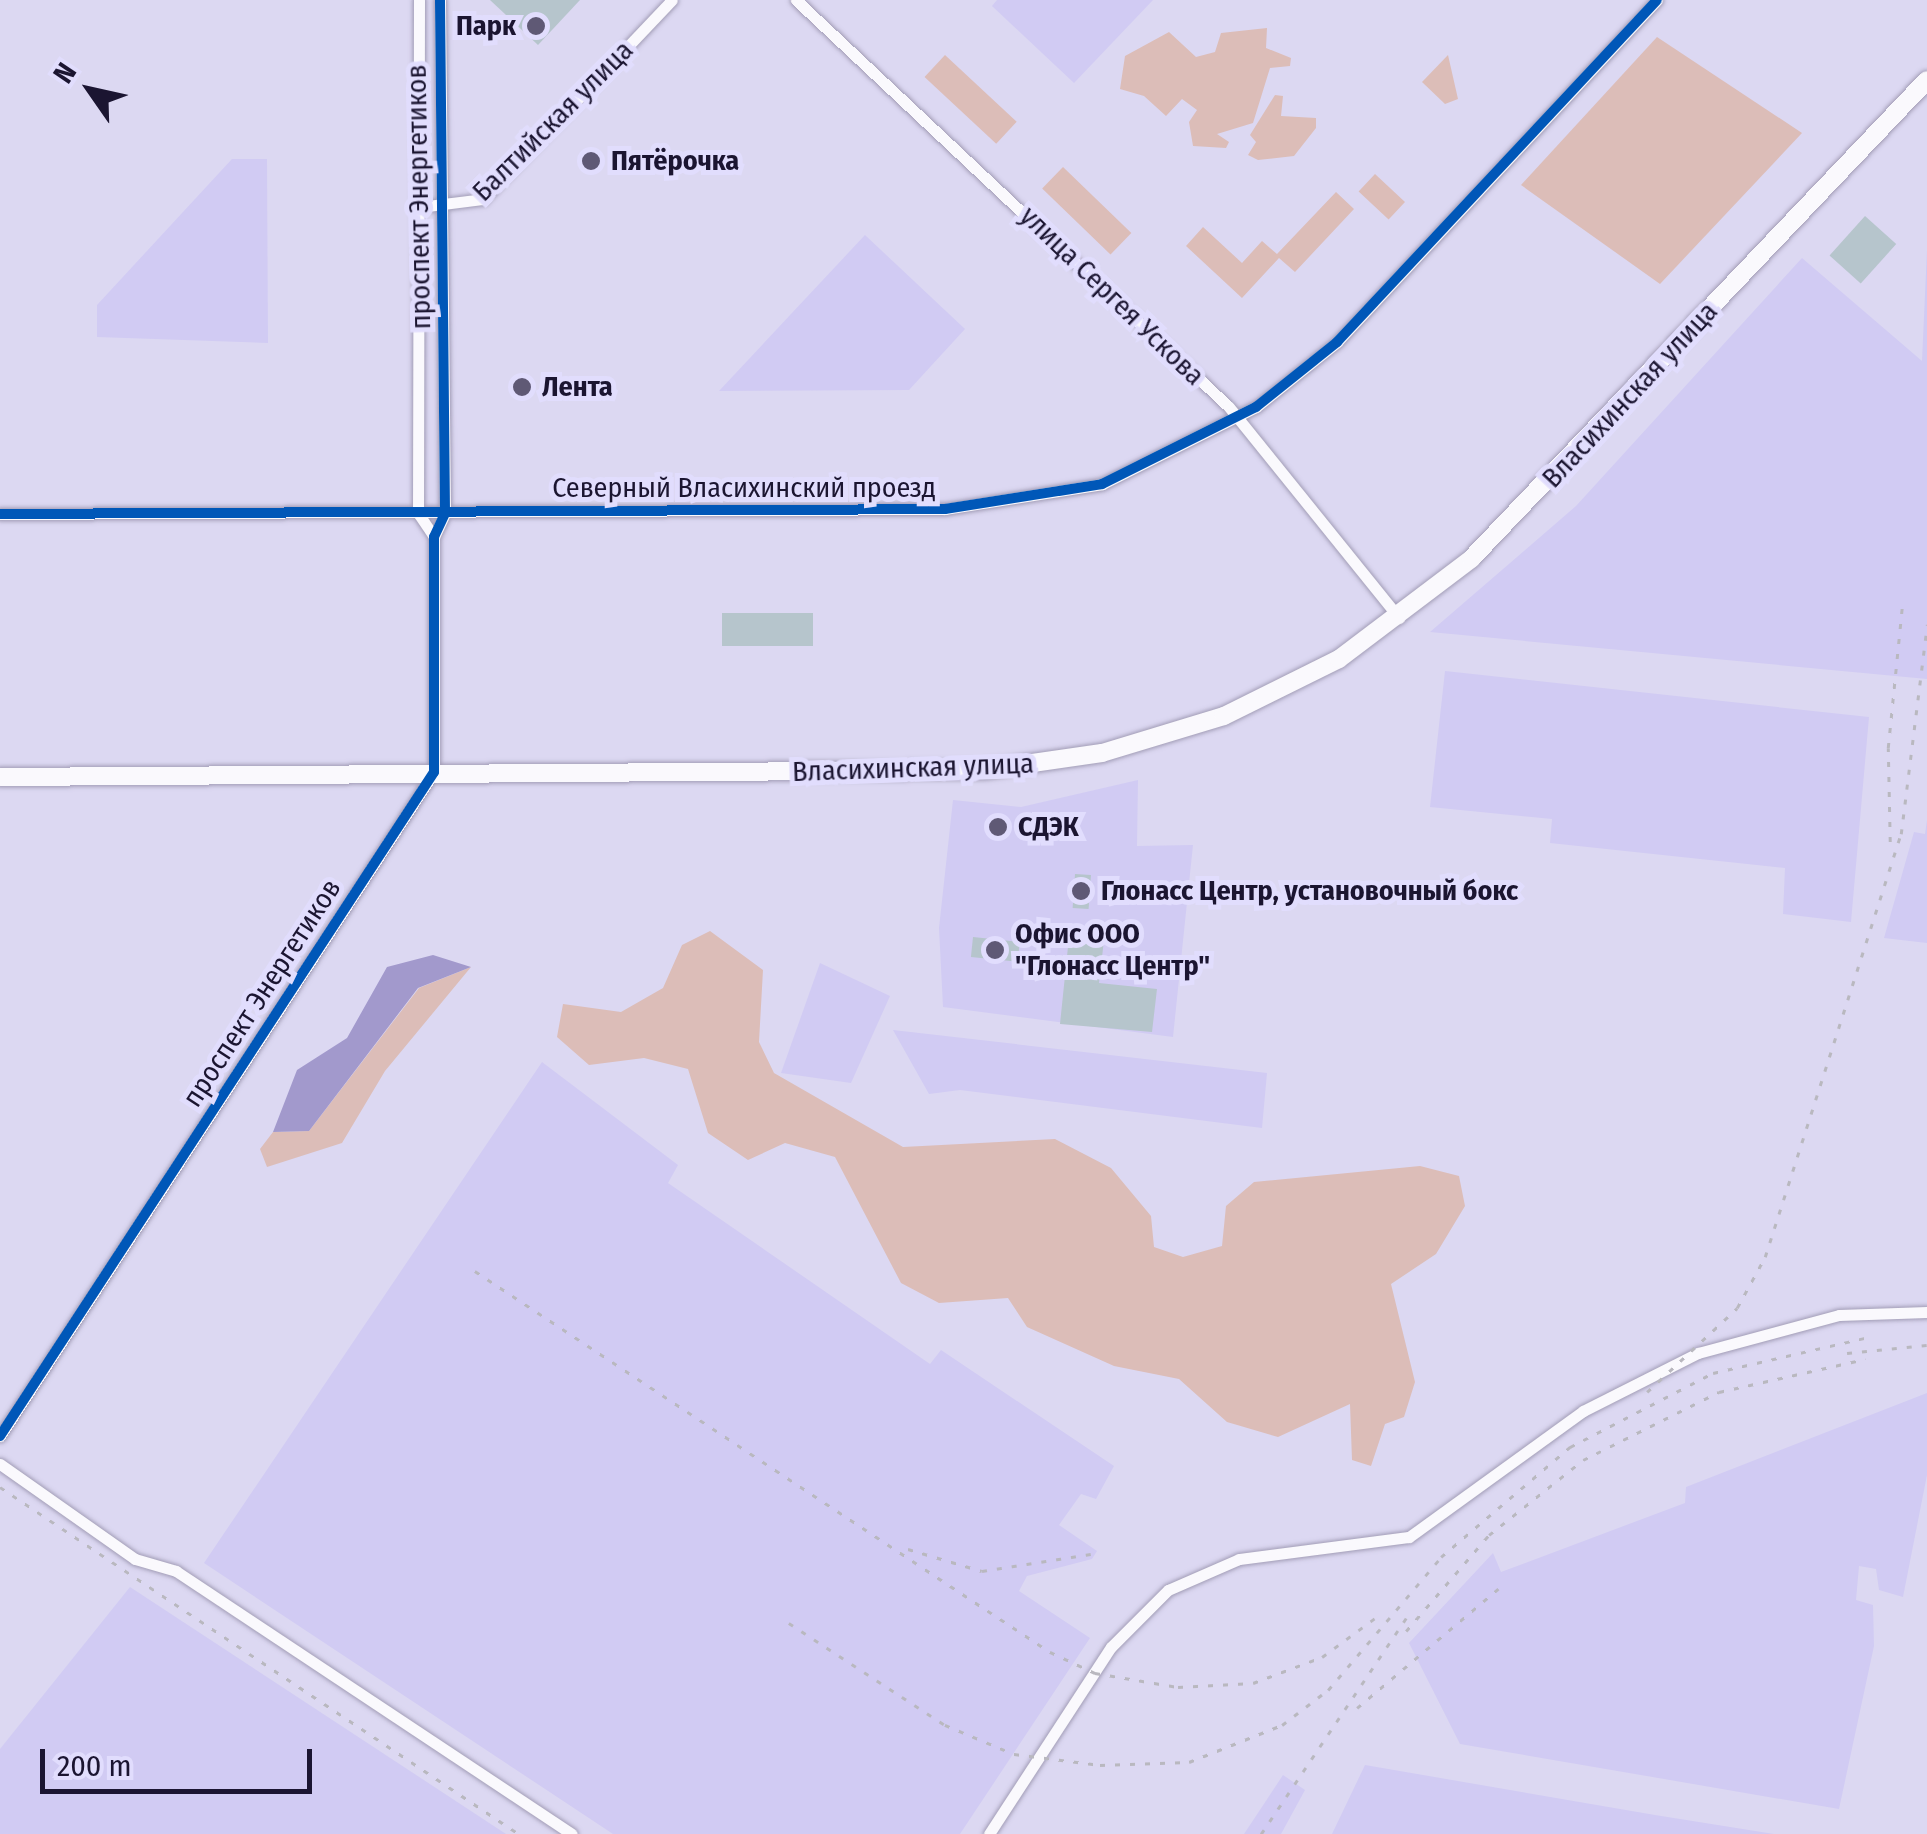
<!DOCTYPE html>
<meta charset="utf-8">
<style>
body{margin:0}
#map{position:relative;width:1927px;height:1834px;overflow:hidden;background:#dcd8f2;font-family:"Fira Sans Condensed",sans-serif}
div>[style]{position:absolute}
.built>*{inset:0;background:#d1cbf3}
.green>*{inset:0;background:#dcbdb8;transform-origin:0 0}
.water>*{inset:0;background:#a299cc}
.building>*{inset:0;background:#b6c5cc;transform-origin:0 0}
.roads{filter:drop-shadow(0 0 2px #a29db6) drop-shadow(0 0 2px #a29db6)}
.minor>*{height:11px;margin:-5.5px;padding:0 5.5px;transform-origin:5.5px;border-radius:5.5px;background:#faf9fd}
.trunk>*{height:18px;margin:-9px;padding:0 9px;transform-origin:9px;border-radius:9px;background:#faf9fd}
.rail>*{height:2.5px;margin-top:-1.25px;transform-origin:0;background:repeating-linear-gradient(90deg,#b9b8bf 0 5px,transparent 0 15px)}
.cycleway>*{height:10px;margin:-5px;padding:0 5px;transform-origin:5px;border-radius:5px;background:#0057b8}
.dots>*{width:28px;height:28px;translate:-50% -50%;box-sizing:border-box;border:5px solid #e1ddfd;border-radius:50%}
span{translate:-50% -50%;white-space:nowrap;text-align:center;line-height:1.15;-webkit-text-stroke:10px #e1ddfd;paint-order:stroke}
.poi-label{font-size:28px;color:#1b1531;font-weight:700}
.right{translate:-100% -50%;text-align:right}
.left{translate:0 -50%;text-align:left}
.street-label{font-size:28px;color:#1b1531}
.north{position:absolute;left:40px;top:40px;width:100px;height:100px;-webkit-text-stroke:8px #e1ddfd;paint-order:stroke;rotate:304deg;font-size:28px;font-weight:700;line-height:40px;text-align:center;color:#1b1531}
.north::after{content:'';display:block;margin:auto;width:35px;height:45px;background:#1b1531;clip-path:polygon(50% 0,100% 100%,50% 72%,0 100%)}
.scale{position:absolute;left:40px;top:1749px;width:272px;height:45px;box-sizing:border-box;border:5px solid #1b1531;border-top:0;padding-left:12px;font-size:30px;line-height:35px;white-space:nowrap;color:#1b1531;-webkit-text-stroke:8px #e1ddfd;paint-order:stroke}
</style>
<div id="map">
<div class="built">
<i style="clip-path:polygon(997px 0,1153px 0,1074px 83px,992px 6px)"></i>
<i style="clip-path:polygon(232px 159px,267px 159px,268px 343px,97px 337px,97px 305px)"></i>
<i style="clip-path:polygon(865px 235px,965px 329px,909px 390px,719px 391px)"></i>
<i style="clip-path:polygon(1927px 250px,1927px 679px,1430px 632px,1576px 506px,1802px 258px,1922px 361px)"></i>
<i style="clip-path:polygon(1445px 671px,1869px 717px,1851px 922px,1783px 914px,1785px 868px,1550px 843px,1552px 819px,1430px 807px)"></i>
<i style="clip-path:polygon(1138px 780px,1137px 846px,1193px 845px,1173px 1037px,943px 1007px,939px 928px,953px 800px,1021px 807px)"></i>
<i style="clip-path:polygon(1927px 820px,1927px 943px,1884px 938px,1914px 832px,1925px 834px)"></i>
<i style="clip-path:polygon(820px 963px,890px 996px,851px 1083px,781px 1073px)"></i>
<i style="clip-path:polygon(893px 1030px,1267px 1073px,1262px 1128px,960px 1090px,929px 1094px)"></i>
<i style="clip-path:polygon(542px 1062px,678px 1165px,668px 1183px,930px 1364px,941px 1350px,1114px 1466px,1096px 1499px,1081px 1494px,1059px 1525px,1097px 1551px,1092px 1559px,1027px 1576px,1019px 1591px,1090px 1638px,960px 1834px,613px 1834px,204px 1563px)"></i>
<i style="clip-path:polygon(1927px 1393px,1927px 1475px,1903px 1597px,1879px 1590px,1876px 1569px,1859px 1566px,1856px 1600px,1873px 1605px,1874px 1646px,1839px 1809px,1460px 1744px,1409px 1643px,1493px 1553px,1501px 1572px,1685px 1503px,1686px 1487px)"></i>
<i style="clip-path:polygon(130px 1587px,506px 1834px,0 1834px,0 1749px)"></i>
<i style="clip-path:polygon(1365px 1765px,1655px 1815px,1774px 1834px,1332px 1834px)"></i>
<i style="clip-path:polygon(1283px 1775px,1305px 1790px,1281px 1834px,1244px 1834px)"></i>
</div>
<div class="green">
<i style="clip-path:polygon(1267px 28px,1266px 48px,1291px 58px,1290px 66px,1270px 68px,1253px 123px,1217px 134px,1229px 142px,1226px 148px,1193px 146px,1189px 122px,1197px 110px,1182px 99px,1166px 116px,1144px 96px,1120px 89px,1125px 56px,1169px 32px,1196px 57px,1215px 52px,1221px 33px)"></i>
<i style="clip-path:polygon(1657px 37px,1802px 133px,1660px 284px,1521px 185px)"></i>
<i style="left:945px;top:55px;width:98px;height:30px;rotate:43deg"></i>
<i style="clip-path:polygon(1448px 55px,1458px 99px,1445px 104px,1422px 82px)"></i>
<i style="clip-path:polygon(1275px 95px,1283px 96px,1281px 116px,1316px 118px,1316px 128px,1294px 156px,1258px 160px,1248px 155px,1256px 142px,1250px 135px)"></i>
<i style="left:1063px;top:167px;width:95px;height:30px;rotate:44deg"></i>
<i style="left:1375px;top:174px;width:41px;height:24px;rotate:43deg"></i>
<i style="clip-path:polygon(1336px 192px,1354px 209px,1295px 272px,1279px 258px,1242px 298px,1186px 246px,1203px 227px,1242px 263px,1262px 241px,1277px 254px)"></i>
<i style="clip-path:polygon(710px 931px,763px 970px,759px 1042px,774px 1073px,903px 1147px,1055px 1139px,1111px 1168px,1151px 1216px,1154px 1247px,1183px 1257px,1222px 1246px,1226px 1206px,1254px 1182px,1420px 1166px,1459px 1176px,1465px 1206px,1436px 1254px,1391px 1284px,1415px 1382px,1404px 1417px,1385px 1424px,1371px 1466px,1352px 1460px,1350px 1404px,1278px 1437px,1227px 1422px,1179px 1379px,1114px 1366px,1027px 1327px,1008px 1298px,939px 1303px,901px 1283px,835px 1157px,785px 1143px,748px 1160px,708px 1133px,688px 1069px,644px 1058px,589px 1065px,557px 1037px,563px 1004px,621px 1012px,663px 988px,682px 945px)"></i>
<i style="clip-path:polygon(471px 967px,385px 1071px,342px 1143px,267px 1167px,260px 1149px,273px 1132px,309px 1131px,419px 988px)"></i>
</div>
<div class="water">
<i style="clip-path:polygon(433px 955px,471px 967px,418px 988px,309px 1131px,273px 1132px,297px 1070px,347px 1038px,387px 967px)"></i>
</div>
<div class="building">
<i style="clip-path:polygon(490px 0,580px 0,538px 45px)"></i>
<i style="left:1865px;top:216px;width:42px;height:53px;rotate:42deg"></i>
<i style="left:813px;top:613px;width:33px;height:91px;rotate:90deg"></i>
<i style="left:1075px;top:874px;width:16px;height:34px;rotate:4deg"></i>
<i style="left:973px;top:937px;width:47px;height:20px;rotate:6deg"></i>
<i style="clip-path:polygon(1069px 937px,1104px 940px,1099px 983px,1157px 989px,1152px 1032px,1060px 1024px)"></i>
</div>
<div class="roads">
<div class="minor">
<i style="left:419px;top:0;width:513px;rotate:90.11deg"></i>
<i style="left:418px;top:513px;width:29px;rotate:56deg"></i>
<i style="left:796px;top:0;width:594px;rotate:43.23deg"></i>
<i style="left:1229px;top:407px;width:271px;rotate:51.1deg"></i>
<i style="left:419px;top:207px;width:64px;rotate:-7.1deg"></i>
<i style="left:483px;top:199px;width:274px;rotate:-46.5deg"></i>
<i style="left:0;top:514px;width:945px;rotate:-0.3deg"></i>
<i style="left:945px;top:509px;width:159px;rotate:-9deg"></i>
<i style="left:1102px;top:484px;width:172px;rotate:-26.6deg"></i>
<i style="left:1256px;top:407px;width:104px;rotate:-38.7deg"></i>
<i style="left:1337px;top:342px;width:468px;rotate:-46.9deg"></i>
<i style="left:0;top:1436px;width:793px;rotate:-56.83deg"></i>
<i style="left:434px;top:772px;width:235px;rotate:-90deg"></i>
<i style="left:434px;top:537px;width:26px;rotate:-65deg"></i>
<i style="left:445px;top:513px;width:513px;rotate:-90.56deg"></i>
<i style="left:0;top:1464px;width:165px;rotate:35.1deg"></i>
<i style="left:135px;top:1559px;width:43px;rotate:16.3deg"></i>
<i style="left:176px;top:1571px;width:475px;rotate:33.6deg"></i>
<i style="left:989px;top:1834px;width:223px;rotate:-56.9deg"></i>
<i style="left:1111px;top:1647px;width:81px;rotate:-45deg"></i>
<i style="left:1168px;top:1590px;width:77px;rotate:-23.6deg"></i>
<i style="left:1239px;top:1559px;width:171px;rotate:-7.4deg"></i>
<i style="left:1409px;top:1537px;width:215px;rotate:-35.9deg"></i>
<i style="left:1583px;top:1411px;width:129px;rotate:-26.8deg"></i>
<i style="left:1698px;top:1353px;width:146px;rotate:-15.1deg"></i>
<i style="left:1839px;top:1315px;width:88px;rotate:-2deg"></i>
</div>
<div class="trunk">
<i style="left:0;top:777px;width:984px;rotate:-0.41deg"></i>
<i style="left:984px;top:770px;width:119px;rotate:-8.2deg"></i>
<i style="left:1102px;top:753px;width:127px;rotate:-16.9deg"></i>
<i style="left:1224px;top:716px;width:128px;rotate:-26.4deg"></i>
<i style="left:1339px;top:659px;width:166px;rotate:-37.1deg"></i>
<i style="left:1471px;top:559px;width:661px;rotate:-46.41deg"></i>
</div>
</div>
<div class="rail">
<i style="left:1890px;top:842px;width:94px;rotate:-91.2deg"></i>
<i style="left:1888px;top:748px;width:141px;rotate:-84.3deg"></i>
<i style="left:475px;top:1271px;width:690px;rotate:33.53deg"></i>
<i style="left:1050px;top:1652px;width:50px;rotate:25deg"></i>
<i style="left:1095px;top:1673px;width:84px;rotate:9.6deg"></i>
<i style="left:1178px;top:1687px;width:75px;rotate:-3.1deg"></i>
<i style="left:1253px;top:1683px;width:74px;rotate:-20.6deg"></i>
<i style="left:1322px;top:1657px;width:66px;rotate:-36.3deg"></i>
<i style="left:1847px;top:1353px;width:80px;rotate:-5.7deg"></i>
<i style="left:1647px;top:1392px;width:123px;rotate:-43deg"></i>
<i style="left:1737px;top:1308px;width:58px;rotate:-61.2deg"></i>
<i style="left:1765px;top:1257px;width:444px;rotate:-72.2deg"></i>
<i style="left:1901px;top:834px;width:211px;rotate:-82.9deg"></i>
<i style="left:0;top:1487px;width:624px;rotate:33.77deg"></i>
<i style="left:908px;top:1549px;width:77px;rotate:16.6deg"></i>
<i style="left:982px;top:1571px;width:110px;rotate:-8.9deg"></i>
<i style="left:789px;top:1623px;width:186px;rotate:33.2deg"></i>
<i style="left:945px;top:1725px;width:75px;rotate:22.8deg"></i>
<i style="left:1014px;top:1754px;width:87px;rotate:7.3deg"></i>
<i style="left:1100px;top:1765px;width:89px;rotate:-1.9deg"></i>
<i style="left:1189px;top:1762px;width:100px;rotate:-21.7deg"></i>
<i style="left:1282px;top:1725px;width:58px;rotate:-37.3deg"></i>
<i style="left:1328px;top:1690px;width:175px;rotate:-49.6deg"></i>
<i style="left:1441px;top:1557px;width:170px;rotate:-40.5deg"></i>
<i style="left:1570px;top:1447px;width:161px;rotate:-27.4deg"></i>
<i style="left:1713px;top:1373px;width:156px;rotate:-13deg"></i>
<i style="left:1406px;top:1631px;width:127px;rotate:-49.2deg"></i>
<i style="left:1489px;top:1535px;width:120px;rotate:-38.6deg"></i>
<i style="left:1583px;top:1460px;width:152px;rotate:-26.6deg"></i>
<i style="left:1719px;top:1392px;width:150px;rotate:-12.7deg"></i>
<i style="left:1357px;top:1708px;width:185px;rotate:-40.2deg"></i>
<i style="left:1261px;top:1834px;width:264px;rotate:-56.1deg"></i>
</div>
<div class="cycleway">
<i style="left:0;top:514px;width:945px;rotate:-0.3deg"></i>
<i style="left:945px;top:509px;width:159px;rotate:-9deg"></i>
<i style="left:1102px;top:484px;width:172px;rotate:-26.6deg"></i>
<i style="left:1256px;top:407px;width:104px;rotate:-38.7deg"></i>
<i style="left:1337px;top:342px;width:468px;rotate:-46.9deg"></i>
<i style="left:0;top:1436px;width:793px;rotate:-56.83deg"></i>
<i style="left:434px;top:772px;width:235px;rotate:-90deg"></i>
<i style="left:434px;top:537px;width:26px;rotate:-65deg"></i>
<i style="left:445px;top:513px;width:513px;rotate:-90.56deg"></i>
</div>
<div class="dots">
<i style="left:536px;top:26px;background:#5f5975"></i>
<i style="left:591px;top:161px;background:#5f5975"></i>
<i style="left:522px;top:387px;background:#5f5975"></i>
<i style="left:998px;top:827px;background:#5f5975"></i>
<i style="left:1081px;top:891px;background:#5f5975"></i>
<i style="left:995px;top:950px;background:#5f5975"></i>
</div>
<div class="poi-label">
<span class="right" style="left:516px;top:26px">Парк</span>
<span class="left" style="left:611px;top:161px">Пятёрочка</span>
<span class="left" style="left:542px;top:387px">Лента</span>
<span class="left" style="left:1018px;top:827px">СДЭК</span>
<span class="left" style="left:1101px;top:891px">Глонасс Центр, установочный бокс</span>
<span class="left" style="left:1015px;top:950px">Офис ООО<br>"Глонасс Центр"</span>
</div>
<div class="street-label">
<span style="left:553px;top:121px;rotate:-45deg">Балтийская улица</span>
<span style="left:419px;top:197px;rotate:-91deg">проспект Энергетиков</span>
<span style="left:1112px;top:296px;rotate:44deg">улица Сергея Ускова</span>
<span style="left:1630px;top:395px;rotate:-47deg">Власихинская улица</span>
<span style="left:744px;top:488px">Северный Власихинский проезд</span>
<span style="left:913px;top:768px;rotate:-2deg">Власихинская улица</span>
<span style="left:262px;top:993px;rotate:-57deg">проспект Энергетиков</span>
</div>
<div class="north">N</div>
<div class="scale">200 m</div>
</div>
